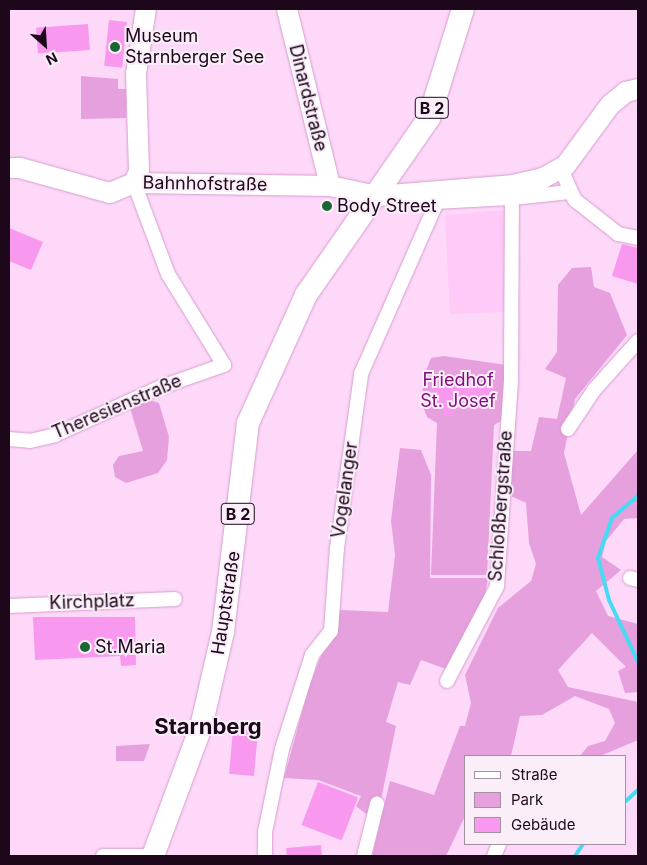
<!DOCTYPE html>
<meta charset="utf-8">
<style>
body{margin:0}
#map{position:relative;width:647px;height:865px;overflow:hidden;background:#fdd8f8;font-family:Inter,sans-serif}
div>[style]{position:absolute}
.built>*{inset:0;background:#ffc9f8}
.green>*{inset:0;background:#e5a0dd}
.stream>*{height:4px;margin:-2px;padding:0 2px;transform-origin:2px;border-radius:2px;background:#47dbf3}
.building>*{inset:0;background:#f898ef;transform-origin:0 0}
.roads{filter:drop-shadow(0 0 1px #d79dd0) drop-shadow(0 0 1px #d79dd0)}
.street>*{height:14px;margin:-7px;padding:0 7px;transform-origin:7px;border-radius:7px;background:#fff}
.secondary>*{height:20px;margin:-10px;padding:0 10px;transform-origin:10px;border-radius:10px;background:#fff}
.primary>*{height:22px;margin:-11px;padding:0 11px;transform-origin:11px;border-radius:11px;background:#fff}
.dots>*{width:14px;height:14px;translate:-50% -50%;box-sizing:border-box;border:2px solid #faeef9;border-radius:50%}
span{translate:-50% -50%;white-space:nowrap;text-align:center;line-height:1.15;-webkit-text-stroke:4px #faeef9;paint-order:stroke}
.shield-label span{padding:1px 4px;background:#faeef9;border:1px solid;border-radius:4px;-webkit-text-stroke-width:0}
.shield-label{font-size:16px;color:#1d081b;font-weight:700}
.poi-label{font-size:18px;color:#1d081b}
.left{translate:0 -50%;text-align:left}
.street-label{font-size:18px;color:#1d081b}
.park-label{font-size:18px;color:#840d7e}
.district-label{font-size:22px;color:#1d081b;font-weight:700}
.frame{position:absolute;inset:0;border:10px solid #1d081b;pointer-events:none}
.legend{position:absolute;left:464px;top:755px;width:162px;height:90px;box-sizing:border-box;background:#faeef9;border:1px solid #a292a0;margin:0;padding:6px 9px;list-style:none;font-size:15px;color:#1d081b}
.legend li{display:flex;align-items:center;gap:10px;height:25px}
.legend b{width:25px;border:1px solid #a292a0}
.north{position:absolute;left:20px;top:20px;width:50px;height:50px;-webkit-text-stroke:4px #faeef9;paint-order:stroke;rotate:154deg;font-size:14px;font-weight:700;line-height:20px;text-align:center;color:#1d081b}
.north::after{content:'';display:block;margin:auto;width:18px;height:22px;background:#1d081b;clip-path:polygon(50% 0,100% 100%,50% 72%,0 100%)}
</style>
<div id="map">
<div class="built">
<i style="clip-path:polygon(506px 210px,504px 312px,450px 314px,445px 215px)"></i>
</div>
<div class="green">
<i style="clip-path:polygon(81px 76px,118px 79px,118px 89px,127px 89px,126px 118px,81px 119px)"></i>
<i style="clip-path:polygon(591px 267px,594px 287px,610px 293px,627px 335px,575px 399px,564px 453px,581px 515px,638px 450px,638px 518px,624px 519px,606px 541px,602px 557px,621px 570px,596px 591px,608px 616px,638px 624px,638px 692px,625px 693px,618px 671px,626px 667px,592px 633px,558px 670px,568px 687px,638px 702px,638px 740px,600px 756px,580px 756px,588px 746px,605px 741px,615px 723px,609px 709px,575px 696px,542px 715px,520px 716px,511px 756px,466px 756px,466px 814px,446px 856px,372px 856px,390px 781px,434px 795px,460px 726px,465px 726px,471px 703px,465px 675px,498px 608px,531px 581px,536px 564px,529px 543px,526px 503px,511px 496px,511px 451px,531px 451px,539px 417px,557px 419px,566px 378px,545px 369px,557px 352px,558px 285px,572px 268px)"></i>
<i style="clip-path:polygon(444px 356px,506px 365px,503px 420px,494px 425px,487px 575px,431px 575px,437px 423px,427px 417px,424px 409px,422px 381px,431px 358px)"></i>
<i style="clip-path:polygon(144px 398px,159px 403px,169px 437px,167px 460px,158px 473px,126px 483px,115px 477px,113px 465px,119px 456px,143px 451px,130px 408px)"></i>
<i style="clip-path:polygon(400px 448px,421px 450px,431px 475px,430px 578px,488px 578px,485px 595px,446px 669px,421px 660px,410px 685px,398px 682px,386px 722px,396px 726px,381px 800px,370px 817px,356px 806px,361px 796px,318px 780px,284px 778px,309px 687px,339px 610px,388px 612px,395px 555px,391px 521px)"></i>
<i style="clip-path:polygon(150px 744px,144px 761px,116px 761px,116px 746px)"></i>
</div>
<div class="stream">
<i style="left:638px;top:496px;width:34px;rotate:140deg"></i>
<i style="left:612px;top:518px;width:42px;rotate:109.3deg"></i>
<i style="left:598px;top:558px;width:43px;rotate:75.3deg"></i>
<i style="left:609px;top:600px;width:68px;rotate:64.9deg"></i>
<i style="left:626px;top:801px;width:16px;rotate:-43deg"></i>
<i style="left:575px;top:856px;width:14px;rotate:-56deg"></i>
</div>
<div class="building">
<i style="left:109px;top:20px;width:18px;height:46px;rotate:6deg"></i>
<i style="left:88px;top:24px;width:26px;height:52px;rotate:86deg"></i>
<i style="clip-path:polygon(9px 228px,43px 242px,31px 270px,9px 261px)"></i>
<i style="clip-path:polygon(622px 244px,638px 248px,638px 284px,612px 276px)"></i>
<i style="clip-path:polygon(444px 380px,494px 380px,494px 409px,454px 408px,454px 416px,443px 416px,443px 408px,433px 404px,429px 394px,434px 384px)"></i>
<i style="clip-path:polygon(33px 617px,135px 617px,136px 665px,121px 666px,120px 656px,35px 660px)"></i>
<i style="left:233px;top:729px;width:25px;height:45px;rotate:5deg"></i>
<i style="left:318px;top:782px;width:43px;height:46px;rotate:21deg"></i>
<i style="left:321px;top:845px;width:11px;height:35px;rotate:85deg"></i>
</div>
<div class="roads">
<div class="street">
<i style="left:561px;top:169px;width:34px;rotate:66deg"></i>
<i style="left:575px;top:200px;width:55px;rotate:38.3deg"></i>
<i style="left:618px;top:234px;width:20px;rotate:11deg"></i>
<i style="left:568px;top:429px;width:47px;rotate:-56.3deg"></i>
<i style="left:594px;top:390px;width:66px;rotate:-48.1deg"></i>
<i style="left:9px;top:439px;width:21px;rotate:5deg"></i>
<i style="left:30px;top:441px;width:26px;rotate:-13deg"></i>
<i style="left:55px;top:435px;width:116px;rotate:-24.4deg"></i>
<i style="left:161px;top:387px;width:67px;rotate:-19.2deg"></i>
<i style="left:224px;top:365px;width:107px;rotate:-121.6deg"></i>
<i style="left:168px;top:274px;width:97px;rotate:-110.5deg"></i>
<i style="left:630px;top:578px;width:8px;rotate:14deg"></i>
<i style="left:9px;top:606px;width:166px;rotate:-2.4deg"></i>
<i style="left:447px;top:681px;width:107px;rotate:-62.2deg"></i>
<i style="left:497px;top:586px;width:208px;rotate:-86.1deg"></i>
<i style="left:511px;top:378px;width:180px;rotate:-89.7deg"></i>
<i style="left:512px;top:198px;width:58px;rotate:-5.9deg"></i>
<i style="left:103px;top:856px;width:42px"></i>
<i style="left:265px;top:856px;width:24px;rotate:-90deg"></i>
<i style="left:265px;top:832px;width:85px;rotate:-78.4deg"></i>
<i style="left:282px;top:749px;width:99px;rotate:-72.3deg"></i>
<i style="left:312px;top:655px;width:31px;rotate:-52deg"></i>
<i style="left:331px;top:631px;width:83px;rotate:-85.9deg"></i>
<i style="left:337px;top:548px;width:176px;rotate:-82.1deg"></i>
<i style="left:361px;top:374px;width:188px;rotate:-66.2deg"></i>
<i style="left:437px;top:202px;width:75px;rotate:-3.1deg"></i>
<i style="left:364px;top:856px;width:54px;rotate:-76deg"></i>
<i style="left:494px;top:856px;width:13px;rotate:-67deg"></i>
</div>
<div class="secondary">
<i style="left:287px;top:9px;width:182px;rotate:76.3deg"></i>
<i style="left:9px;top:168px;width:11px"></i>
<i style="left:20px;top:168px;width:93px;rotate:15.5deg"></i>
<i style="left:110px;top:193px;width:26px;rotate:-23deg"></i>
<i style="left:134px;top:183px;width:196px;rotate:0.9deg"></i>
<i style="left:330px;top:186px;width:48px;rotate:12deg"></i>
<i style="left:377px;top:196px;width:136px;rotate:-4.6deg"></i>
<i style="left:513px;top:185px;width:31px;rotate:-13deg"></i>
<i style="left:543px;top:178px;width:26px;rotate:-29deg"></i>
<i style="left:566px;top:165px;width:74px;rotate:-53.7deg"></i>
<i style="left:610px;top:105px;width:21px;rotate:-39deg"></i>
<i style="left:626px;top:92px;width:12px;rotate:-14deg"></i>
<i style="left:134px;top:183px;width:13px;rotate:-67deg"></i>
<i style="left:139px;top:171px;width:97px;rotate:-91.8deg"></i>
<i style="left:136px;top:74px;width:66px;rotate:-81.3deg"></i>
</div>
<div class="primary">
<i style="left:153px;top:856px;width:138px;rotate:-69.6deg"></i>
<i style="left:201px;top:727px;width:98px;rotate:-77deg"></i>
<i style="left:223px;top:632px;width:210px;rotate:-83.2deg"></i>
<i style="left:248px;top:423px;width:141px;rotate:-65.6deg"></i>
<i style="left:306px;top:295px;width:216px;rotate:-55.2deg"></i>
<i style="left:429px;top:118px;width:114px;rotate:-72.7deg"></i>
</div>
</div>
<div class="dots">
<i style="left:115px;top:47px;background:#1a6634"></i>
<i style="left:327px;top:206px;background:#1a6634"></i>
<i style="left:85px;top:647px;background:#1a6634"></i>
</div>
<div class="shield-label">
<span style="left:432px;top:108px">B 2</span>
<span style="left:238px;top:514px">B 2</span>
</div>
<div class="poi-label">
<span class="left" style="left:125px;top:47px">Museum<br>Starnberger See</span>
<span class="left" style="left:337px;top:206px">Body Street</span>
<span class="left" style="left:95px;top:647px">St.Maria</span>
</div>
<div class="street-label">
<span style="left:308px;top:98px;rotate:76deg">Dinardstraße</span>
<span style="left:205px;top:184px;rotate:1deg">Bahnhofstraße</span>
<span style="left:117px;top:407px;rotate:-23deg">Theresienstraße</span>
<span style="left:345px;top:490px;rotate:-82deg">Vogelanger</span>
<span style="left:501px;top:506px;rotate:-86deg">Schloßbergstraße</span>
<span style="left:92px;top:602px;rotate:-2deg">Kirchplatz</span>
<span style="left:226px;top:603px;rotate:-81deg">Hauptstraße</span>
</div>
<div class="park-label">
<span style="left:458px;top:391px">Friedhof<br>St. Josef</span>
</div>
<div class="district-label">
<span style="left:208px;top:727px">Starnberg</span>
</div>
<div class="frame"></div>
<ul class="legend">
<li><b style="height:6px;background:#fff"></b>Straße</li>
<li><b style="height:14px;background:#e5a0dd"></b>Park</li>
<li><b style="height:14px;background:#f898ef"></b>Gebäude</li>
</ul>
<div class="north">N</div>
</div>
